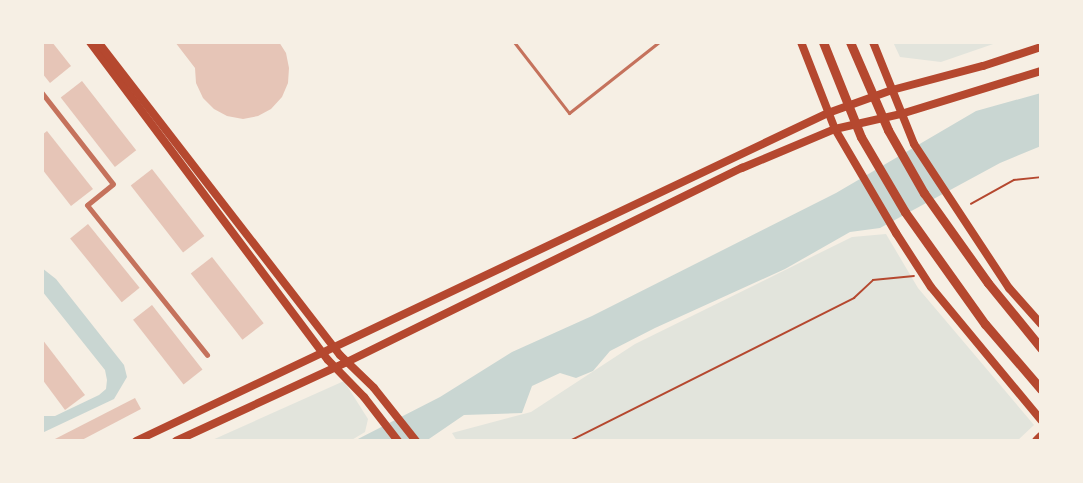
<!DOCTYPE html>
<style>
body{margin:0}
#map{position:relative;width:1083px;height:483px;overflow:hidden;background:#f6efe4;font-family:Roboto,sans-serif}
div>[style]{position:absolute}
.green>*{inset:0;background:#e2e4dc}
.water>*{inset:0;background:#c9d6d2}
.building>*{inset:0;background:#e6c5b7;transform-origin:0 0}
.path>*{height:1.5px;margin:-0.75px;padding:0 0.75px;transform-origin:0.75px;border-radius:0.75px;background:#b5482f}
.service>*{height:3px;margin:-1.5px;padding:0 1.5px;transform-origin:1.5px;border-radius:1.5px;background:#c5725c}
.minor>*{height:5px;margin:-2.5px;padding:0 2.5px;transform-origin:2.5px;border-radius:2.5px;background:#c5725c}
.secondary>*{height:8px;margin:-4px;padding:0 4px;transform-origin:4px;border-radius:4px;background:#b5482f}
.primary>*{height:8px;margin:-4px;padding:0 4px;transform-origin:4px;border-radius:4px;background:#b5482f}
.trunk>*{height:9px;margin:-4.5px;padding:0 4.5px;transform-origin:4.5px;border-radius:4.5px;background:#b5482f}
.motorway>*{height:10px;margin:-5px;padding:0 5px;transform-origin:5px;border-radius:5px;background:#b5482f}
span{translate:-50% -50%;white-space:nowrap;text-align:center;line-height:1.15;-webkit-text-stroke:6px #f6efe4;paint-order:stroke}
.frame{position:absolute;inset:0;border:44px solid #f6efe4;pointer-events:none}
</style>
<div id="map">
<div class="green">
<i style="clip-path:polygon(893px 42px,999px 42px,941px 62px,900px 57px)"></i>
<i style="clip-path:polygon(886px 234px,918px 288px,1034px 425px,1017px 441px,457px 441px,452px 433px,531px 412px,635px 344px,852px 237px)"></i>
<i style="clip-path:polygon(344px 381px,368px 419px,365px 432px,350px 441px,210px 441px)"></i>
</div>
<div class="water">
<i style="clip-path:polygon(1041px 93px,1041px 146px,1000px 163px,880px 228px,850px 232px,785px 269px,655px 328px,610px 351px,593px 371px,576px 378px,560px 373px,532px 386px,522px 413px,464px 415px,426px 441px,354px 441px,440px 397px,512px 352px,592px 316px,836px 193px,976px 111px)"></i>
<i style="clip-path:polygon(42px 268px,56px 279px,124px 365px,127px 377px,114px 399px,42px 433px,42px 416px,55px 416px,99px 395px,106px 389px,107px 380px,105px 370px,42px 291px)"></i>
</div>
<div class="building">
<i style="clip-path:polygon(42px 42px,52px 42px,71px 66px,50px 83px,42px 73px)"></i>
<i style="clip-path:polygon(175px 42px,279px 42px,286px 53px,289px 68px,288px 83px,282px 97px,271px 109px,258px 116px,243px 119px,227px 116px,214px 109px,203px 98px,196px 83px,195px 68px)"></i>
<i style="left:82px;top:81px;width:88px;height:27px;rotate:52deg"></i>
<i style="clip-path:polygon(47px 131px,93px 189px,71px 206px,42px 169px,42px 135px)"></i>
<i style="left:152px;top:169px;width:85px;height:27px;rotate:52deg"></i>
<i style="left:88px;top:224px;width:82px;height:23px;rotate:51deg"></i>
<i style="left:212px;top:257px;width:84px;height:27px;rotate:52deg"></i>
<i style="left:152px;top:305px;width:82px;height:24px;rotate:52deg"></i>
<i style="clip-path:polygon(42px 339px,85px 395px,65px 410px,42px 379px)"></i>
<i style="clip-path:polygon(135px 398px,141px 409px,80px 441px,51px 441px)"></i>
</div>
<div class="path">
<i style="left:971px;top:204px;width:49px;rotate:-29.2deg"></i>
<i style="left:1014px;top:180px;width:27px;rotate:-6deg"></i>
<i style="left:570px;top:441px;width:318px;rotate:-26.7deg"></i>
<i style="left:854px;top:298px;width:26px;rotate:-43deg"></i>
<i style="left:873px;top:280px;width:41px;rotate:-5.6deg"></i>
</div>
<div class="service">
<i style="left:514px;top:42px;width:90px;rotate:52.2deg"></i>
<i style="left:569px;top:113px;width:115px;rotate:-38.3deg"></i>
</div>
<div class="minor">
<i style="left:42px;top:93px;width:115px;rotate:52deg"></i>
<i style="left:113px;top:184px;width:33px;rotate:141deg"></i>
<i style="left:87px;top:205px;width:192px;rotate:51.3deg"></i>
</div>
<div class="secondary">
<i style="left:90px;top:42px;width:397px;rotate:53.2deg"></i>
<i style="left:328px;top:360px;width:52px;rotate:45.8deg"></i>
<i style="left:364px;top:397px;width:56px;rotate:52.3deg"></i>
<i style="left:98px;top:42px;width:396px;rotate:52.3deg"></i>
<i style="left:340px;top:355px;width:47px;rotate:44.1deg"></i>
<i style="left:374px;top:388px;width:68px;rotate:51.6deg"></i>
</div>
<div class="primary">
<i style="left:801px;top:42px;width:93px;rotate:68.7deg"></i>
<i style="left:835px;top:129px;width:121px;rotate:59.6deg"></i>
<i style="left:896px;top:233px;width:64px;rotate:57.1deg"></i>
<i style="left:931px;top:287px;width:173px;rotate:50.4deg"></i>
<i style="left:873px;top:42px;width:110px;rotate:68.1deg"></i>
<i style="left:914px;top:144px;width:173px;rotate:56.6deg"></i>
<i style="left:1009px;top:288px;width:48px;rotate:48.4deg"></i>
<i style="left:136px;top:441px;width:766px;rotate:-25.36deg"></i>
<i style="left:828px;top:113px;width:68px;rotate:-19.8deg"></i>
<i style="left:892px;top:90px;width:94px;rotate:-14.8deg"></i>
<i style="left:983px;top:66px;width:61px;rotate:-18.1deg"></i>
<i style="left:176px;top:441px;width:188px;rotate:-24.8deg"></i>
<i style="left:347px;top:362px;width:440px;rotate:-26.2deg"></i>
<i style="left:742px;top:168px;width:101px;rotate:-22.8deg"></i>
<i style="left:835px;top:129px;width:68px;rotate:-12.8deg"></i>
<i style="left:901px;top:114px;width:146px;rotate:-17.1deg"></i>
</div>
<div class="trunk">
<i style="left:823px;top:42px;width:102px;rotate:68.2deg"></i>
<i style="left:861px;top:137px;width:87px;rotate:59.6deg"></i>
<i style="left:905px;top:212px;width:138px;rotate:54.5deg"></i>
<i style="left:985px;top:324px;width:86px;rotate:49.3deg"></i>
<i style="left:850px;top:42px;width:96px;rotate:66.6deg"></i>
<i style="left:888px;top:130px;width:73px;rotate:60.3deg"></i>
<i style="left:924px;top:193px;width:110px;rotate:54.6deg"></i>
<i style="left:988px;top:283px;width:84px;rotate:50.8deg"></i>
</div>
<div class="motorway">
<i style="left:1037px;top:441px;width:6px;rotate:-45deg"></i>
</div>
<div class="frame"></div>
</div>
